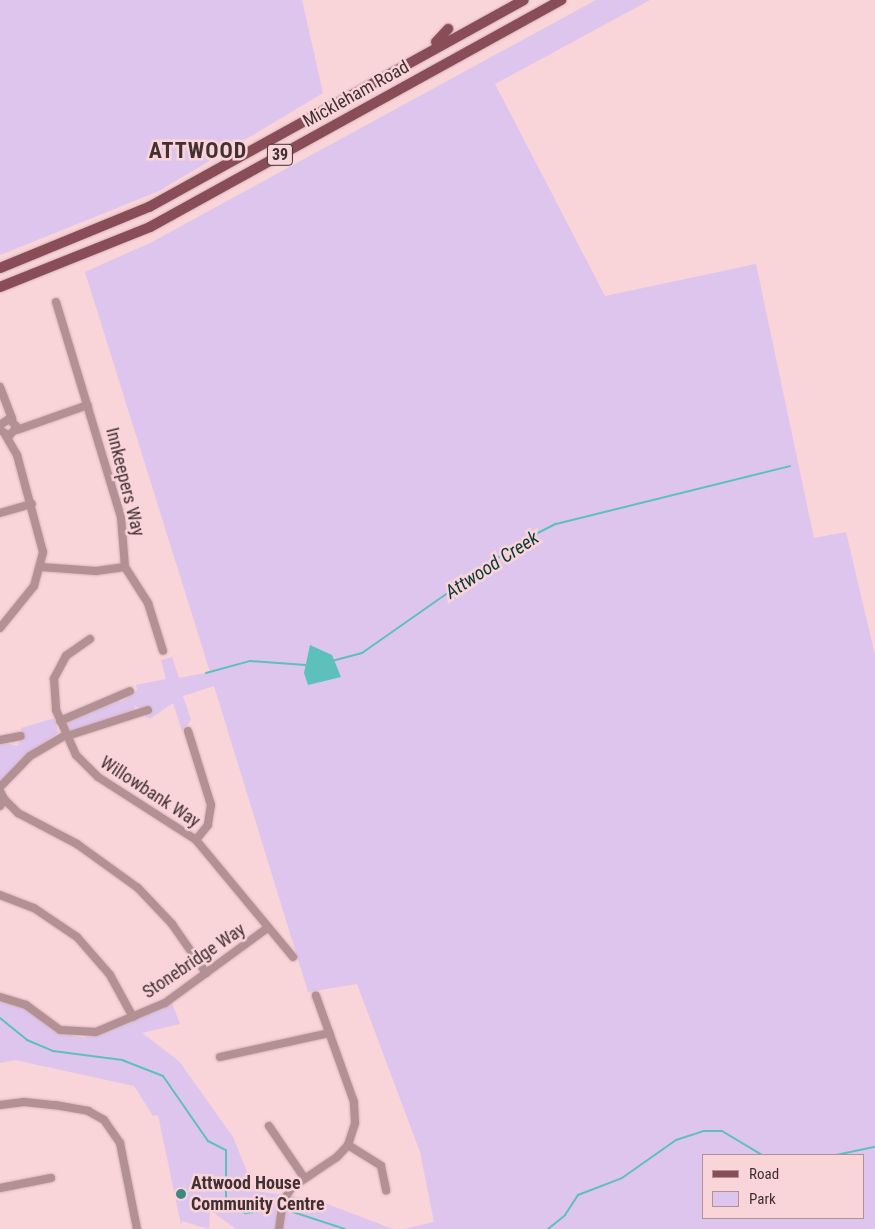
<!DOCTYPE html>
<style>
body{margin:0}
#map{position:relative;width:875px;height:1229px;overflow:hidden;background:#f9d4d8;font-family:"Roboto Condensed",sans-serif}
div>[style]{position:absolute}
.green>*{inset:0;background:#ddc5ee}
.water>*{inset:0;background:#5dc0bb}
.stream>*{height:2px;margin:-1px;padding:0 1px;transform-origin:1px;border-radius:1px;background:#5dc0bb}
.roads{filter:drop-shadow(0 0 1px #d4b3b7) drop-shadow(0 0 1px #d4b3b7)}
.minor>*{height:8px;margin:-4px;padding:0 4px;transform-origin:4px;border-radius:4px;background:#b29094}
.major>*{height:10px;margin:-5px;padding:0 5px;transform-origin:5px;border-radius:5px;background:#884d56}
.dots>*{width:14px;height:14px;translate:-50% -50%;box-sizing:border-box;border:2px solid #f9d4d8;border-radius:50%}
span{translate:-50% -50%;white-space:nowrap;text-align:center;line-height:1.15;-webkit-text-stroke:5px #f9d4d8;paint-order:stroke}
.shield-label span{padding:1px 4px;background:#f9d4d8;border:1px solid;border-radius:4px;-webkit-text-stroke-width:0}
.shield-label{font-size:16px;color:#423032;font-weight:700}
.street-label{font-size:18px;color:#423032}
.poi-label{font-size:18px;color:#423032;font-weight:700}
.left{translate:0 -50%;text-align:left}
.water-label{font-size:19px;color:#093a38;font-style:italic}
.district-label{font-size:22px;color:#423032;font-weight:700;letter-spacing:1px}
.legend{position:absolute;left:702px;top:1154px;width:162px;height:65px;box-sizing:border-box;background:#f9d4d8;border:1px solid #b09296;margin:0;padding:6px 9px;list-style:none;font-size:15px;color:#423032}
.legend li{display:flex;align-items:center;gap:10px;height:25px}
.legend b{width:25px;border:1px solid #b09296}
</style>
<div id="map">
<div class="green">
<i style="clip-path:polygon(0 0,302px 0,323px 93px,159px 191px,0 255px)"></i>
<i style="clip-path:polygon(evenodd,596px 0,650px 0,495px 84px,605px 296px,756px 264px,814px 538px,846px 532px,875px 655px,875px 1229px,404px 1229px,434px 1222px,420px 1152px,357px 984px,308px 992px,214px 686px,183px 696px,191px 720px,182px 731px,173px 703px,150px 719px,145px 716px,148px 711px,135px 706px,132px 713px,68px 732px,63px 722px,114px 699px,121px 702px,137px 690px,136px 685px,166px 679px,161px 660px,172px 657px,179px 678px,210px 672px,85px 272px,150px 243px,596px 0,704px 1155px,864px 1155px,864px 1218px,704px 1218px,704px 1155px)"></i>
<i style="clip-path:polygon(55px 718px,58px 733px,27px 754px,0 784px,0 741px,17px 746px,23px 737px,21px 728px)"></i>
<i style="clip-path:polygon(0 1001px,28px 1010px,55px 1032px,84px 1038px,172px 1003px,180px 1024px,142px 1033px,179px 1061px,233px 1137px,255px 1191px,314px 1199px,393px 1229px,236px 1229px,210px 1210px,209px 1229px,182px 1221px,181px 1225px,158px 1115px,153px 1116px,134px 1086px,15px 1060px,0 1063px)"></i>
</div>
<div class="water">
<i style="clip-path:polygon(310px 645px,332px 655px,341px 677px,308px 685px,304px 673px)"></i>
</div>
<div class="stream">
<i style="left:332px;top:661px;width:31px;rotate:-15deg"></i>
<i style="left:362px;top:653px;width:195px;rotate:-35deg"></i>
<i style="left:522px;top:541px;width:38px;rotate:-27deg"></i>
<i style="left:556px;top:524px;width:241px;rotate:-13.9deg"></i>
<i style="left:206px;top:673px;width:46px;rotate:-15.3deg"></i>
<i style="left:250px;top:661px;width:56px;rotate:4.1deg"></i>
<i style="left:0;top:1018px;width:35px;rotate:39deg"></i>
<i style="left:27px;top:1040px;width:28px;rotate:23deg"></i>
<i style="left:53px;top:1051px;width:70px;rotate:7.4deg"></i>
<i style="left:122px;top:1060px;width:44px;rotate:21.3deg"></i>
<i style="left:163px;top:1076px;width:79px;rotate:55.3deg"></i>
<i style="left:208px;top:1141px;width:20px;rotate:27deg"></i>
<i style="left:226px;top:1150px;width:49px;rotate:90deg"></i>
<i style="left:226px;top:1199px;width:24px;rotate:36deg"></i>
<i style="left:245px;top:1213px;width:24px;rotate:-7deg"></i>
<i style="left:836px;top:1155px;width:40px;rotate:-12deg"></i>
<i style="left:293px;top:1212px;width:55px;rotate:18.1deg"></i>
<i style="left:548px;top:1229px;width:22px;rotate:-39deg"></i>
<i style="left:565px;top:1215px;width:24px;rotate:-57deg"></i>
<i style="left:578px;top:1195px;width:47px;rotate:-21.1deg"></i>
<i style="left:622px;top:1178px;width:66px;rotate:-35.1deg"></i>
<i style="left:676px;top:1140px;width:28px;rotate:-18deg"></i>
<i style="left:703px;top:1131px;width:19px"></i>
<i style="left:722px;top:1131px;width:47px;rotate:31deg"></i>
</div>
<div class="roads">
<div class="minor">
<i style="left:56px;top:302px;width:225px;rotate:73.2deg"></i>
<i style="left:121px;top:517px;width:50px;rotate:85.4deg"></i>
<i style="left:0;top:387px;width:34px;rotate:69deg"></i>
<i style="left:0;top:425px;width:11px;rotate:-34deg"></i>
<i style="left:9px;top:419px;width:11px;rotate:45deg"></i>
<i style="left:17px;top:427px;width:12px;rotate:132deg"></i>
<i style="left:9px;top:436px;width:11px;rotate:-146deg"></i>
<i style="left:17px;top:430px;width:75px;rotate:-19.4deg"></i>
<i style="left:0;top:513px;width:33px;rotate:-16deg"></i>
<i style="left:41px;top:567px;width:55px;rotate:4.2deg"></i>
<i style="left:96px;top:571px;width:29px;rotate:-8deg"></i>
<i style="left:125px;top:567px;width:43px;rotate:57.4deg"></i>
<i style="left:148px;top:603px;width:50px;rotate:72.6deg"></i>
<i style="left:0;top:628px;width:54px;rotate:-51deg"></i>
<i style="left:34px;top:586px;width:35px;rotate:-75deg"></i>
<i style="left:43px;top:552px;width:100px;rotate:-105deg"></i>
<i style="left:17px;top:455px;width:22px;rotate:-120deg"></i>
<i style="left:90px;top:639px;width:29px;rotate:145deg"></i>
<i style="left:66px;top:656px;width:26px;rotate:118deg"></i>
<i style="left:54px;top:679px;width:31px;rotate:86deg"></i>
<i style="left:56px;top:710px;width:49px;rotate:66deg"></i>
<i style="left:76px;top:755px;width:31px;rotate:45deg"></i>
<i style="left:98px;top:777px;width:117px;rotate:32.7deg"></i>
<i style="left:196px;top:840px;width:152px;rotate:50.3deg"></i>
<i style="left:60px;top:721px;width:76px;rotate:-23.2deg"></i>
<i style="left:188px;top:731px;width:77px;rotate:72.7deg"></i>
<i style="left:211px;top:805px;width:20px;rotate:99deg"></i>
<i style="left:208px;top:825px;width:19px;rotate:129deg"></i>
<i style="left:67px;top:736px;width:85px;rotate:-17.8deg"></i>
<i style="left:0;top:740px;width:21px;rotate:-11deg"></i>
<i style="left:0;top:787px;width:43px;rotate:-45.9deg"></i>
<i style="left:30px;top:756px;width:42px;rotate:-30.3deg"></i>
<i style="left:0;top:791px;width:9px;rotate:63deg"></i>
<i style="left:4px;top:799px;width:8px;rotate:120deg"></i>
<i style="left:4px;top:799px;width:20px;rotate:45deg"></i>
<i style="left:18px;top:813px;width:67px;rotate:27.7deg"></i>
<i style="left:77px;top:844px;width:75px;rotate:35.8deg"></i>
<i style="left:138px;top:888px;width:50px;rotate:46.6deg"></i>
<i style="left:172px;top:924px;width:60px;rotate:55.2deg"></i>
<i style="left:0;top:895px;width:36px;rotate:21deg"></i>
<i style="left:34px;top:908px;width:52px;rotate:34deg"></i>
<i style="left:77px;top:937px;width:50px;rotate:49deg"></i>
<i style="left:110px;top:975px;width:48px;rotate:61.3deg"></i>
<i style="left:0;top:997px;width:27px;rotate:17deg"></i>
<i style="left:26px;top:1005px;width:42px;rotate:36.3deg"></i>
<i style="left:60px;top:1030px;width:36px;rotate:3deg"></i>
<i style="left:96px;top:1032px;width:75px;rotate:-22.8deg"></i>
<i style="left:165px;top:1003px;width:125px;rotate:-36.2deg"></i>
<i style="left:220px;top:1057px;width:112px;rotate:-12.4deg"></i>
<i style="left:0;top:1105px;width:24px;rotate:-7deg"></i>
<i style="left:24px;top:1102px;width:31px;rotate:6deg"></i>
<i style="left:55px;top:1105px;width:34px;rotate:10deg"></i>
<i style="left:88px;top:1111px;width:18px;rotate:29deg"></i>
<i style="left:104px;top:1120px;width:28px;rotate:55deg"></i>
<i style="left:120px;top:1143px;width:88px;rotate:78.8deg"></i>
<i style="left:269px;top:1126px;width:60px;rotate:55.8deg"></i>
<i style="left:348px;top:1145px;width:39px;rotate:32deg"></i>
<i style="left:381px;top:1166px;width:25px;rotate:78deg"></i>
<i style="left:0;top:1188px;width:52px;rotate:-11.1deg"></i>
<i style="left:279px;top:1229px;width:27px;rotate:-82deg"></i>
<i style="left:283px;top:1202px;width:16px;rotate:-60deg"></i>
<i style="left:291px;top:1188px;width:55px;rotate:-34deg"></i>
<i style="left:337px;top:1157px;width:16px;rotate:-47deg"></i>
<i style="left:348px;top:1145px;width:23px;rotate:-72deg"></i>
<i style="left:355px;top:1123px;width:21px;rotate:-93deg"></i>
<i style="left:354px;top:1102px;width:113px;rotate:-109.7deg"></i>
</div>
<div class="major">
<i style="left:436px;top:42px;width:18px;rotate:-47deg"></i>
<i style="left:0;top:268px;width:161px;rotate:-22.3deg"></i>
<i style="left:149px;top:207px;width:428px;rotate:-28.9deg"></i>
<i style="left:0;top:287px;width:162px;rotate:-21.8deg"></i>
<i style="left:150px;top:227px;width:470px;rotate:-28.9deg"></i>
</div>
</div>
<div class="dots">
<i style="left:181px;top:1194px;background:#3f8783"></i>
</div>
<div class="shield-label">
<span style="left:280px;top:155px">39</span>
</div>
<div class="street-label">
<span style="left:356px;top:94px;rotate:-29deg">Mickleham Road</span>
<span style="left:125px;top:482px;rotate:76deg">Innkeepers Way</span>
<span style="left:150px;top:792px;rotate:33deg">Willowbank Way</span>
<span style="left:194px;top:961px;rotate:-34deg">Stonebridge Way</span>
</div>
<div class="poi-label">
<span class="left" style="left:191px;top:1194px">Attwood House<br>Community Centre</span>
</div>
<div class="water-label">
<span style="left:492px;top:565px;rotate:-33deg">Attwood Creek</span>
</div>
<div class="district-label">
<span style="left:198px;top:151px">ATTWOOD</span>
</div>
<ul class="legend">
<li><b style="height:6px;background:#884d56"></b>Road</li>
<li><b style="height:14px;background:#ddc5ee"></b>Park</li>
</ul>
</div>
